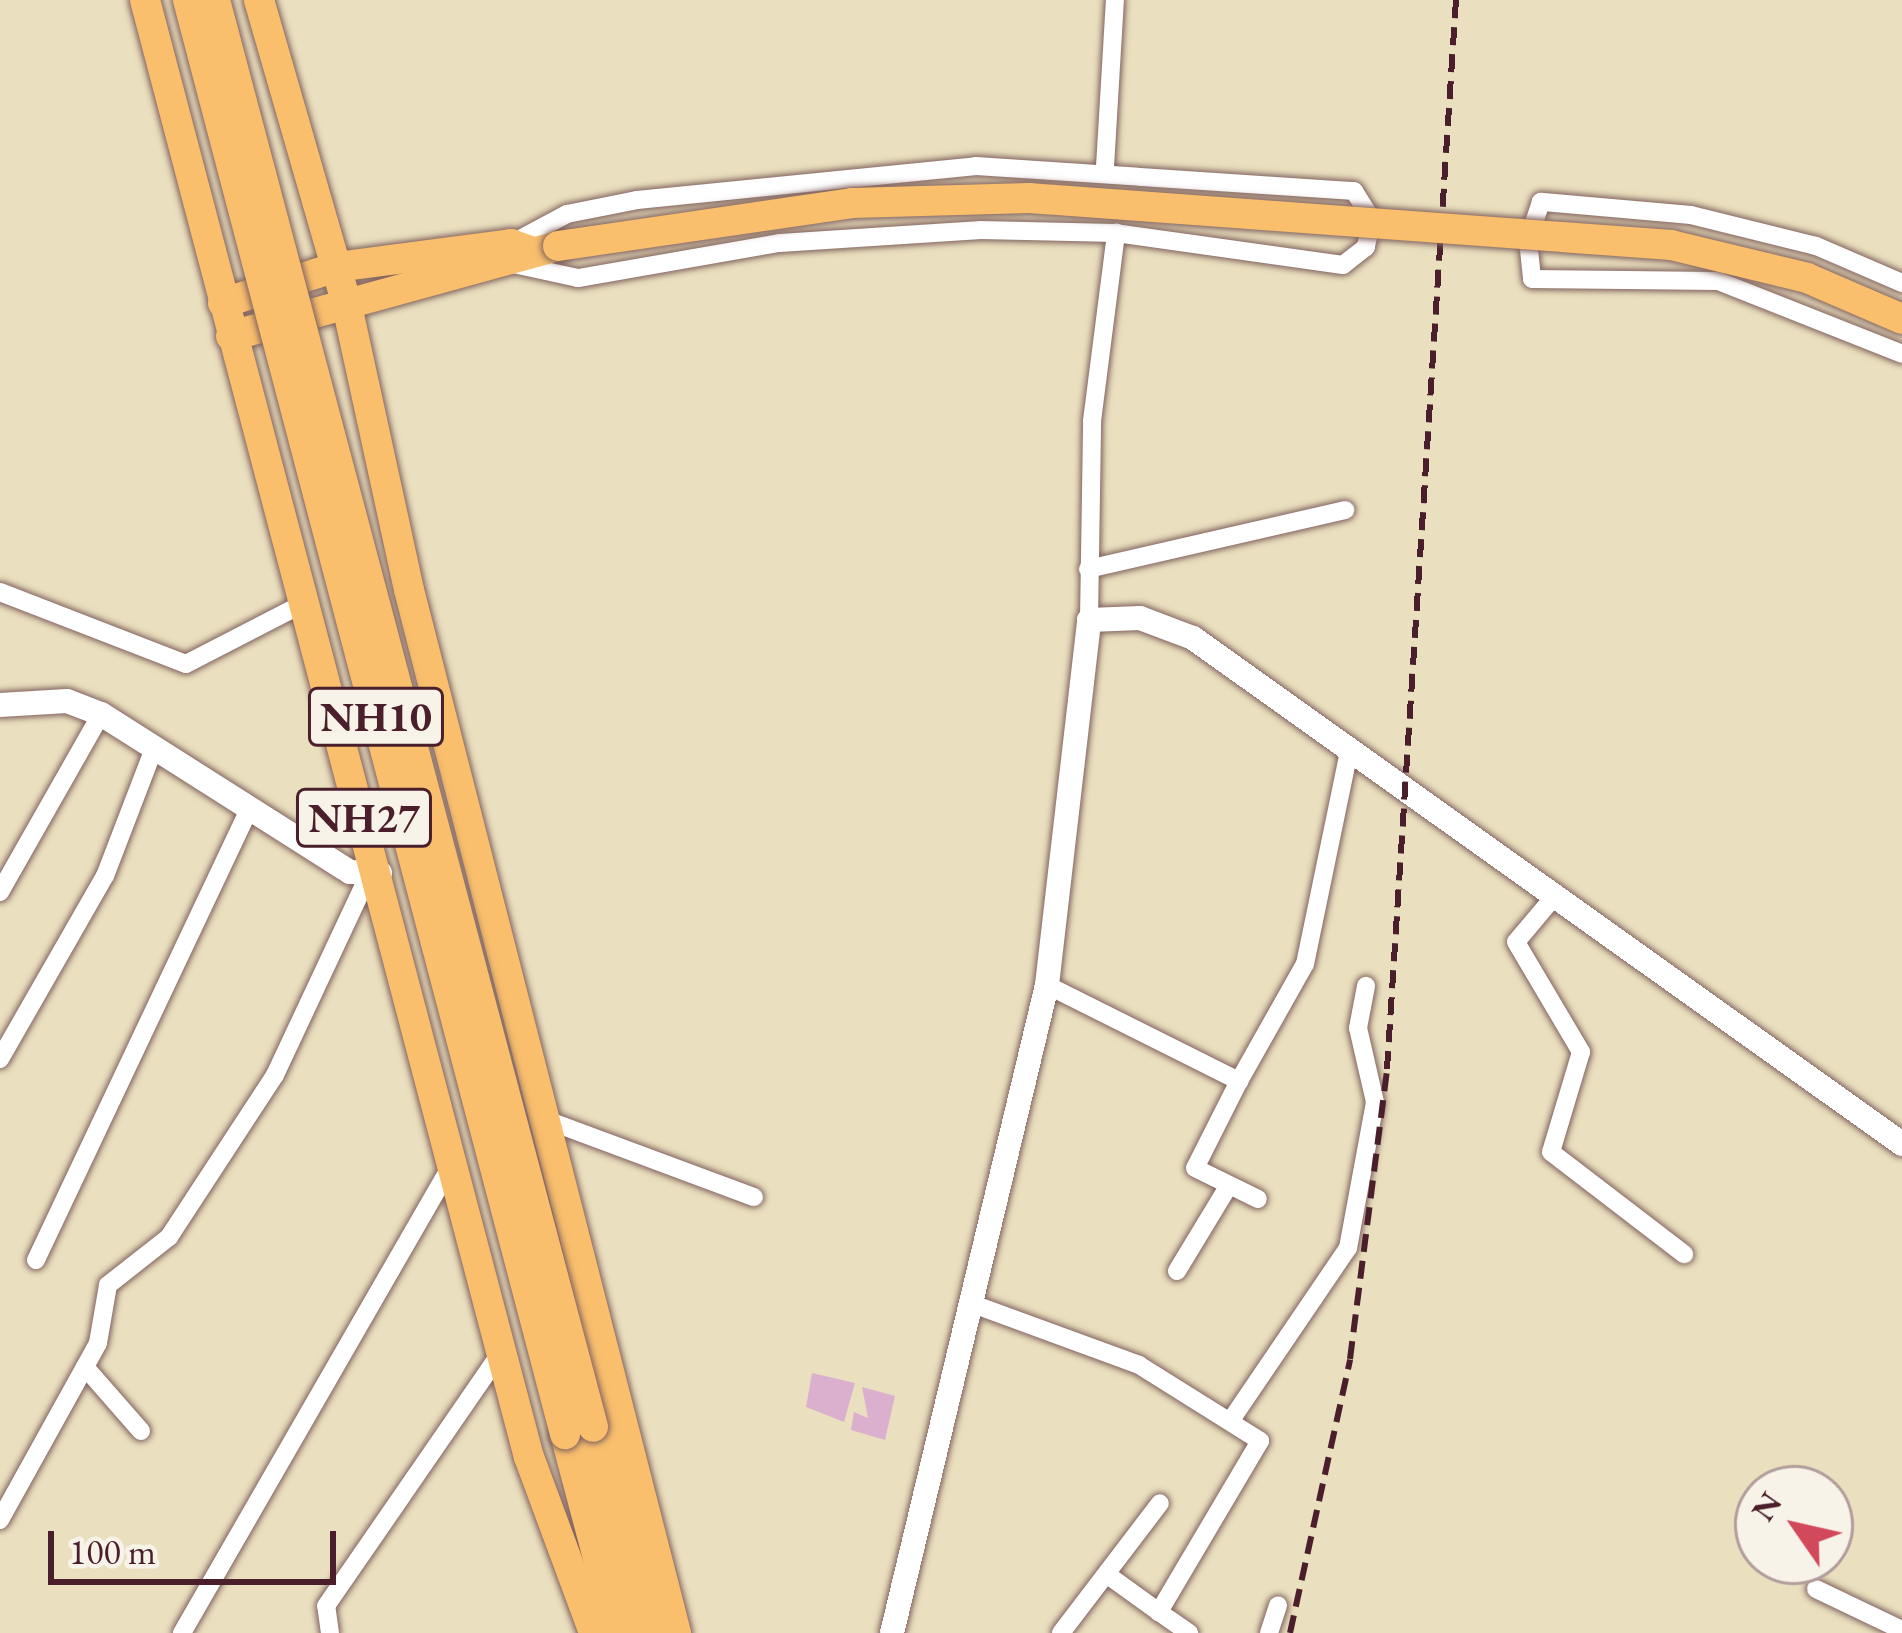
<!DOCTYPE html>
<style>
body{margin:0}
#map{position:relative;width:1902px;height:1633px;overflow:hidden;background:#eae0bf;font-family:"EB Garamond",serif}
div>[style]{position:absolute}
.building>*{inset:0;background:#dab0ce}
.roads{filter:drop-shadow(0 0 3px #82635f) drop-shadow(0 0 3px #82635f)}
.minor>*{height:18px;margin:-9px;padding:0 9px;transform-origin:9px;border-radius:9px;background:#fff}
.tertiary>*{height:24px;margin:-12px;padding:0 12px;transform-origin:12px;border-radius:12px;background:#fff}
.trunk>*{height:30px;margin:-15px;padding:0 15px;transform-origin:15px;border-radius:15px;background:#f9bf6d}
.rail>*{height:6px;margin-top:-3px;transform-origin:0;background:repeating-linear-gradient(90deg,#4a1f2b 0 18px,transparent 0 27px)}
.bridges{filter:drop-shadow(0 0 3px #82635f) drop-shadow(0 0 3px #82635f)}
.trunk-bridge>*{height:30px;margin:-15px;padding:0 15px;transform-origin:15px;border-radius:15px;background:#f9bf6d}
span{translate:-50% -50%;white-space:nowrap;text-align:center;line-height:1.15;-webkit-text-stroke:9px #f7f3e8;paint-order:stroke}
.shield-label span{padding:3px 9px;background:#f7f3e8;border:3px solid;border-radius:9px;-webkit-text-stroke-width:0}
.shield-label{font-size:42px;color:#4a1f2b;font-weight:700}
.north{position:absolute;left:1734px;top:1465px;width:120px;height:120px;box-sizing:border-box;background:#f7f3e8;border:3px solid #b29e9c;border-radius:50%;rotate:304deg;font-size:33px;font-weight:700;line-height:48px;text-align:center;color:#4a1f2b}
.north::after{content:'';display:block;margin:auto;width:42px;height:54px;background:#d1495b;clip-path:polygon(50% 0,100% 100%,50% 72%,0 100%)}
.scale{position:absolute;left:48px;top:1531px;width:288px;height:54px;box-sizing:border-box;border:6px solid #4a1f2b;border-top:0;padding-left:15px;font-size:36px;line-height:42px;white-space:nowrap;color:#4a1f2b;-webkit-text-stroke:9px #f7f3e8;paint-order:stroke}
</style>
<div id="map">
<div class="building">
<i style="clip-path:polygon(812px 1373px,855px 1383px,844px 1422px,806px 1407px)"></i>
<i style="clip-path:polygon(862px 1387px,895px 1396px,885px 1440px,851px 1430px,854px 1412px,868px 1418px)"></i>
</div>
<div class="roads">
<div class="minor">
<i style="left:1105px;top:167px;width:167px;rotate:-86.6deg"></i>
<i style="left:511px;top:244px;width:64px;rotate:-28.2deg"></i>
<i style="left:567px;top:214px;width:71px;rotate:-11.3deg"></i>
<i style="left:637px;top:200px;width:341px;rotate:-5.7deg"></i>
<i style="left:976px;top:166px;width:379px;rotate:3.8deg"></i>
<i style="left:1354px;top:191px;width:34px;rotate:58deg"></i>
<i style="left:1372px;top:220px;width:28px;rotate:103deg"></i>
<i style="left:1366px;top:247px;width:29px;rotate:142deg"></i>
<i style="left:1343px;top:265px;width:229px;rotate:-172deg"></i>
<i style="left:1116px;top:233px;width:135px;rotate:-178.7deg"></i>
<i style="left:981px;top:230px;width:202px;rotate:176.3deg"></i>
<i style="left:779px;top:243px;width:204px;rotate:170.1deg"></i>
<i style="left:578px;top:278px;width:66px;rotate:-167.7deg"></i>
<i style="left:1902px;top:283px;width:94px;rotate:-156.7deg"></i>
<i style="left:1816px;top:246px;width:129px;rotate:-166.1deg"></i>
<i style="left:1691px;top:215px;width:151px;rotate:-175deg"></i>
<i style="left:1541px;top:202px;width:40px;rotate:108.9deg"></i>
<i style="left:1528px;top:240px;width:39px;rotate:84deg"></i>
<i style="left:1532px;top:279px;width:186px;rotate:0.6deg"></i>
<i style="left:1718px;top:281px;width:198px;rotate:21.6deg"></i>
<i style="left:1088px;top:569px;width:264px;rotate:-12.9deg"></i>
<i style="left:0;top:592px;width:199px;rotate:21.2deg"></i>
<i style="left:186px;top:664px;width:133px;rotate:-27.3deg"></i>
<i style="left:1089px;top:620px;width:199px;rotate:-89.1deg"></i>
<i style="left:1092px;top:421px;width:190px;rotate:-82.7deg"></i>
<i style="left:0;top:892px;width:205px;rotate:-60.4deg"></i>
<i style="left:1553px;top:898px;width:57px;rotate:130.1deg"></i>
<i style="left:1516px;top:942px;width:128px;rotate:59.4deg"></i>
<i style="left:1581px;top:1052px;width:104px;rotate:106.7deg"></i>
<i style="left:1551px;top:1152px;width:168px;rotate:37.5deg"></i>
<i style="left:1047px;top:985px;width:215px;rotate:26.6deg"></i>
<i style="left:1239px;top:1081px;width:97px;rotate:116.8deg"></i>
<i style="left:1195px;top:1168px;width:70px;rotate:26.2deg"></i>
<i style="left:0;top:1059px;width:211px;rotate:-60.2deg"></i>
<i style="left:105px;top:876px;width:139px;rotate:-69deg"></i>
<i style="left:1239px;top:1081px;width:134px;rotate:-60.6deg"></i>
<i style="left:1305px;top:964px;width:217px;rotate:-78.3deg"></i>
<i style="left:544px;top:1119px;width:224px;rotate:20.4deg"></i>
<i style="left:36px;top:1260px;width:496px;rotate:-64.7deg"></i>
<i style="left:1177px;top:1271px;width:100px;rotate:-58.8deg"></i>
<i style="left:970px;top:1303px;width:180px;rotate:20.1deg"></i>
<i style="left:1139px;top:1365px;width:143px;rotate:32.1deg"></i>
<i style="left:1260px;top:1441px;width:199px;rotate:120.6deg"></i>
<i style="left:1159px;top:1612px;width:37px;rotate:35deg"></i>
<i style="left:85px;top:1367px;width:85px;rotate:48.8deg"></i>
<i style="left:1231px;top:1420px;width:208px;rotate:-55.8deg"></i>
<i style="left:1348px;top:1248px;width:148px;rotate:-79.5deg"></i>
<i style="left:1375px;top:1102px;width:76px;rotate:-102.9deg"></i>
<i style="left:1358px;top:1028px;width:43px;rotate:-79.2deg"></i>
<i style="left:0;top:1520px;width:202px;rotate:-61deg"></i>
<i style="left:98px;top:1343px;width:59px;rotate:-80.2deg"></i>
<i style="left:108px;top:1285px;width:78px;rotate:-38.2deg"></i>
<i style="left:169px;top:1237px;width:194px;rotate:-56.8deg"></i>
<i style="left:275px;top:1075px;width:217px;rotate:-64.9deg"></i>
<i style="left:1109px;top:1576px;width:62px;rotate:35.8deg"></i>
<i style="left:1816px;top:1589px;width:95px;rotate:25.5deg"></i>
<i style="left:182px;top:1633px;width:541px;rotate:-60.07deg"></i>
<i style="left:330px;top:1633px;width:27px;rotate:-98deg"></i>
<i style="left:326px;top:1606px;width:308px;rotate:-55.4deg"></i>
<i style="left:1061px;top:1633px;width:163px;rotate:-52.7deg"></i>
<i style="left:1269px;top:1633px;width:29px;rotate:-72deg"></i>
</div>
<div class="tertiary">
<i style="left:0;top:705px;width:67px;rotate:-3.4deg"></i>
<i style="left:67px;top:701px;width:36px;rotate:21deg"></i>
<i style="left:101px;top:714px;width:295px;rotate:32.4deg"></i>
<i style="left:350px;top:872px;width:30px;rotate:2deg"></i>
<i style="left:892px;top:1633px;width:666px;rotate:-76.55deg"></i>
<i style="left:1047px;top:985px;width:367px;rotate:-83.4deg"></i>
<i style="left:1089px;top:620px;width:51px;rotate:-2.2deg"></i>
<i style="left:1140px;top:618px;width:57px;rotate:20.7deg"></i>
<i style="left:1193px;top:638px;width:871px;rotate:35.51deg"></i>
</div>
<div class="trunk">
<i style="left:145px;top:0;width:1507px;rotate:75.24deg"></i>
<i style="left:529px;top:1457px;width:188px;rotate:69.7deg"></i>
<i style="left:259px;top:0;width:313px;rotate:73.9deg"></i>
<i style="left:346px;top:301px;width:296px;rotate:77.7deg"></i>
<i style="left:409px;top:590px;width:1077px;rotate:75.64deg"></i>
<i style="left:223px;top:303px;width:120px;rotate:-17.5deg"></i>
<i style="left:337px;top:267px;width:176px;rotate:-7.5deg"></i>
<i style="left:511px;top:244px;width:20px;rotate:20deg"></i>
<i style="left:231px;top:336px;width:339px;rotate:-15.4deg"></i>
<i style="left:593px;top:1427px;width:213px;rotate:75.3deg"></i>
<i style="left:565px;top:1434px;width:206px;rotate:75.1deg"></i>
</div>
</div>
<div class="rail">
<i style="left:1290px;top:1633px;width:280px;rotate:-77.6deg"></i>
<i style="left:1350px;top:1359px;width:292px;rotate:-82.7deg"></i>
<i style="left:1387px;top:1069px;width:1071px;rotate:-86.31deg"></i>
</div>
<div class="bridges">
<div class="trunk-bridge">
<i style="left:188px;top:0;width:1483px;rotate:75.27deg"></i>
<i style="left:215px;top:0;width:1476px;rotate:75.16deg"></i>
<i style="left:558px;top:246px;width:297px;rotate:-8.3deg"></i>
<i style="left:852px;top:203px;width:177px;rotate:-1.6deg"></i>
<i style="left:1029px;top:198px;width:644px;rotate:4.19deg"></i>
<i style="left:1671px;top:245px;width:140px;rotate:13.6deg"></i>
<i style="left:1807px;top:278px;width:103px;rotate:23.3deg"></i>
</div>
</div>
<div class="shield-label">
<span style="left:376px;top:717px">NH10</span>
<span style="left:364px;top:818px">NH27</span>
</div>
<div class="north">N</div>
<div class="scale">100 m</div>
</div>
